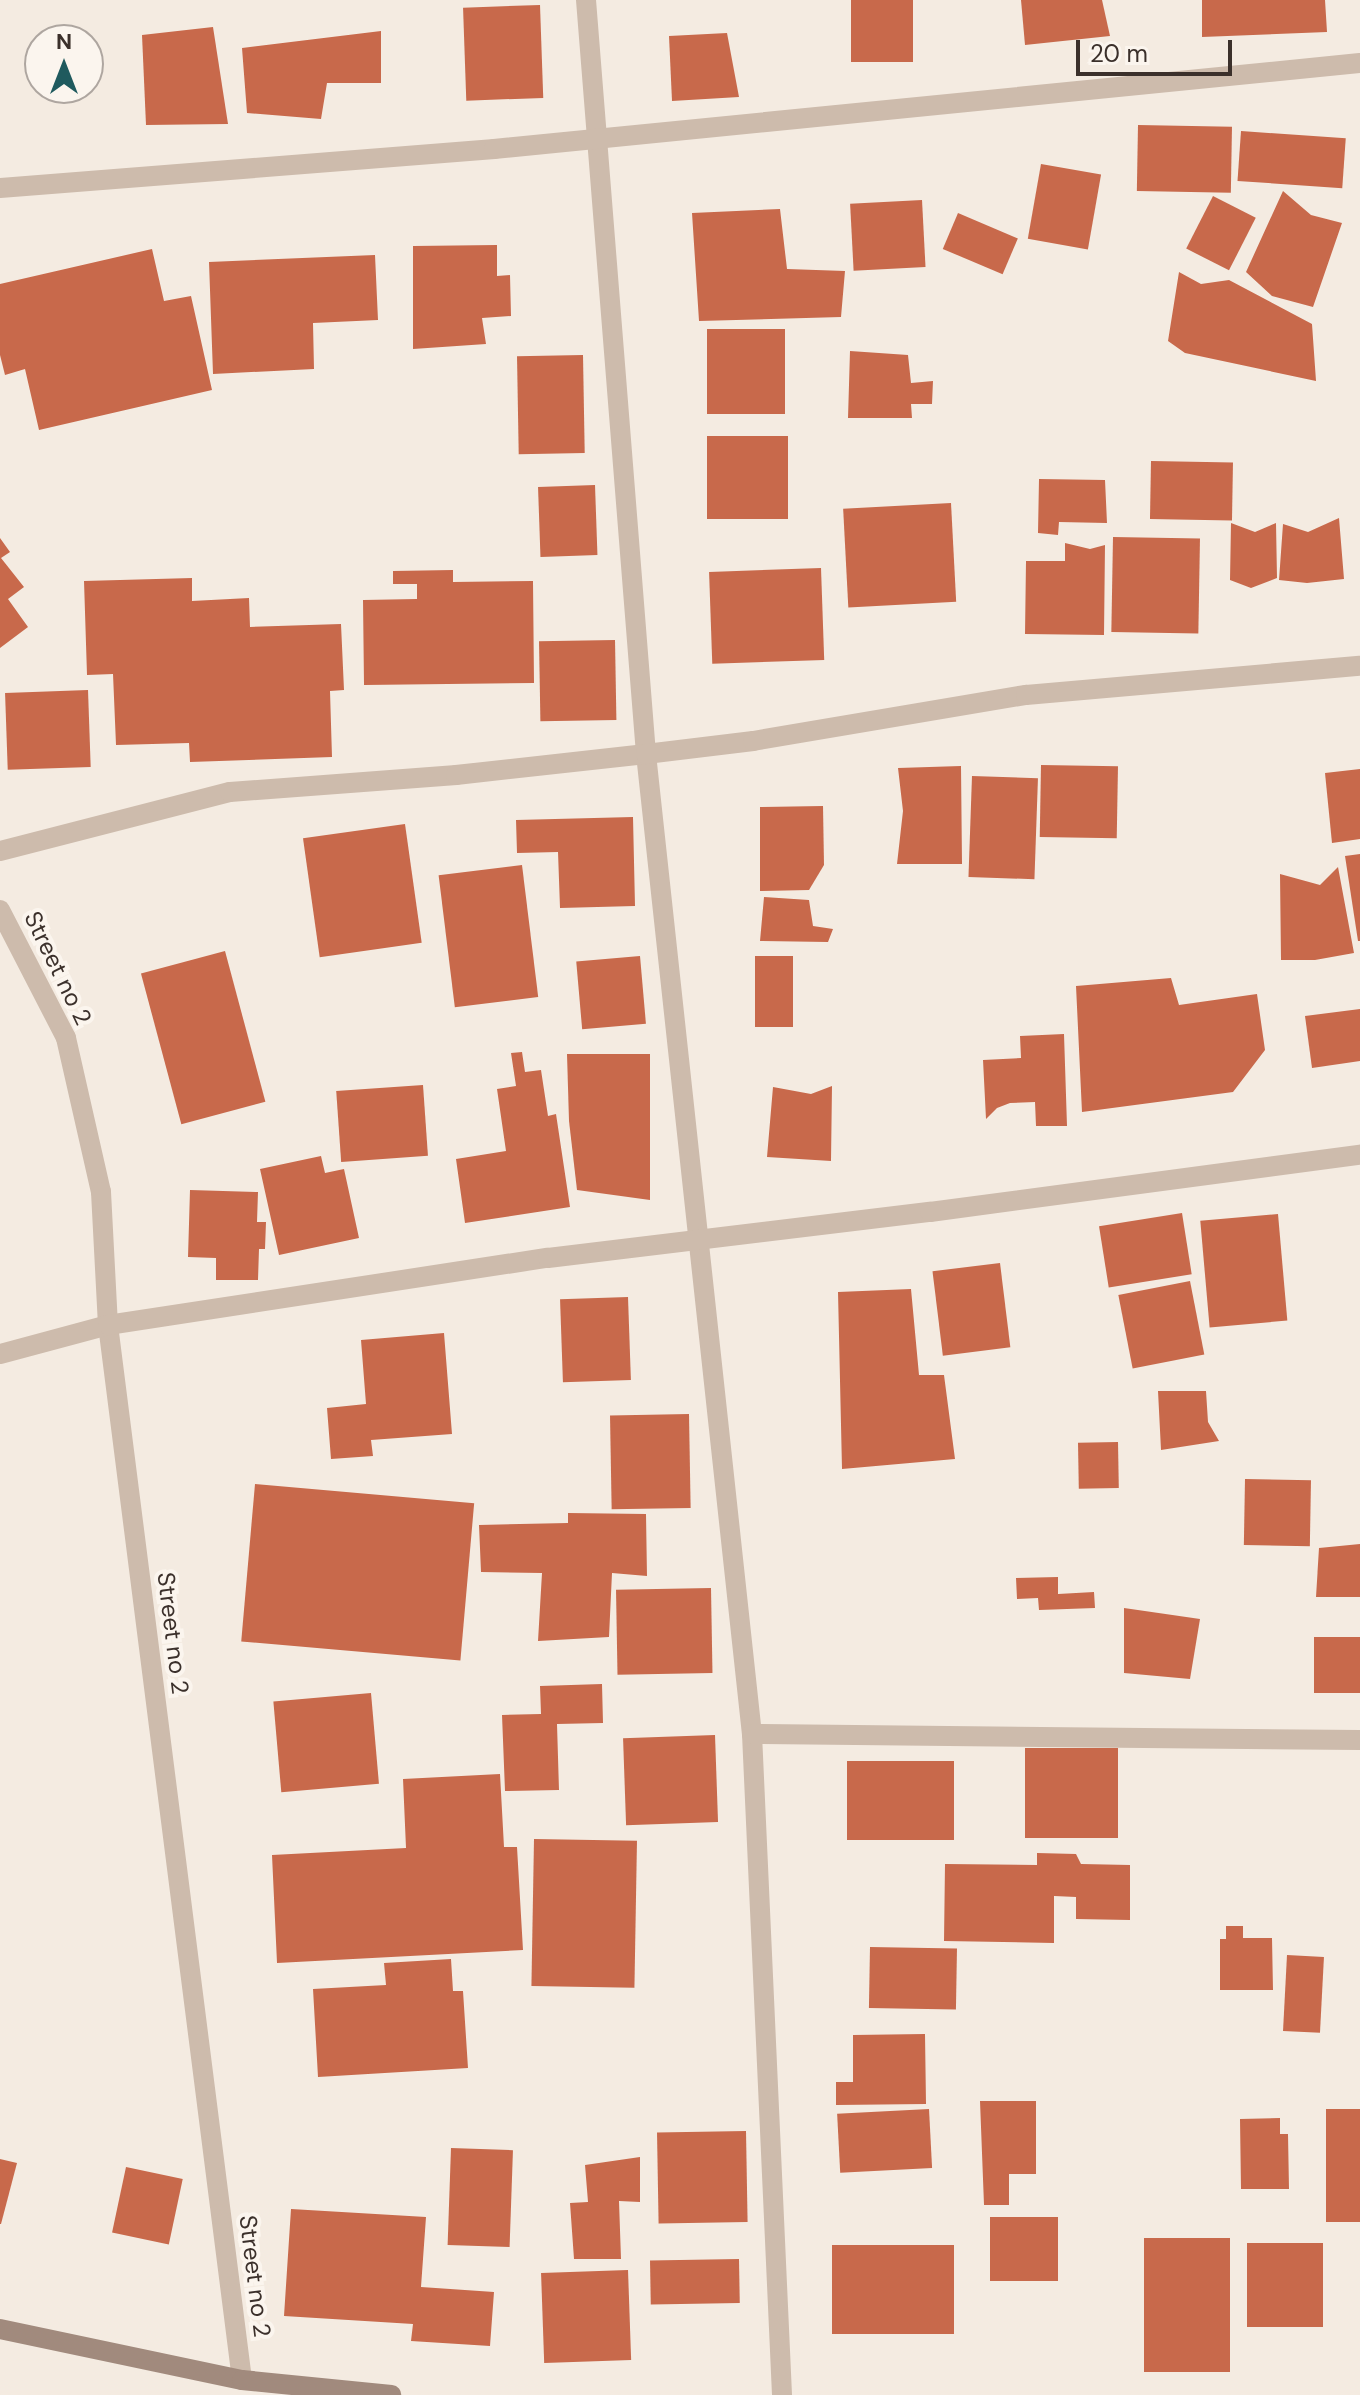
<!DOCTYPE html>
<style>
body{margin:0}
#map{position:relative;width:1360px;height:2395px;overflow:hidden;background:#f4ebe1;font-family:"DM Sans",sans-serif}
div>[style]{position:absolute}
.building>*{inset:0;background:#c8694b;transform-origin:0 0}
.minor>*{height:20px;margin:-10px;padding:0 10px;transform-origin:10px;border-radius:10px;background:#cdbbac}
.secondary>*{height:20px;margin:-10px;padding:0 10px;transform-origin:10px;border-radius:10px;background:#a18a7d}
span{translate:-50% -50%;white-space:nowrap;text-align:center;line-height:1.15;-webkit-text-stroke:8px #fbf5ee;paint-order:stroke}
.street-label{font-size:24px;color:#3b302b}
.north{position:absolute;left:24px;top:24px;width:80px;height:80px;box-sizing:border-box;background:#fbf5ee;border:2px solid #aea6a0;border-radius:50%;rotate:0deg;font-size:22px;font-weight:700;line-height:32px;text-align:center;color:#3b302b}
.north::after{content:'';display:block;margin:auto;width:28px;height:36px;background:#1f5a5e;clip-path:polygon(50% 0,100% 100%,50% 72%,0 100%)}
.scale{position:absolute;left:1076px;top:40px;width:156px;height:36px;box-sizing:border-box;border:4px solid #3b302b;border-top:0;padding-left:10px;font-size:24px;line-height:28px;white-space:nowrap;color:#3b302b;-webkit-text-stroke:6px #fbf5ee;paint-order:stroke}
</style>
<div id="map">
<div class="building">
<i style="left:851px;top:0;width:62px;height:62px"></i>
<i style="clip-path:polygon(1021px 0,1102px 0,1110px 36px,1025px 45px)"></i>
<i style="clip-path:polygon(1202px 0,1325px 0,1327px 32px,1202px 37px)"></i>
<i style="left:540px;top:5px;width:93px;height:77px;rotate:88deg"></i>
<i style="clip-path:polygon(213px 27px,228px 124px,146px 125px,142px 35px)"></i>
<i style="clip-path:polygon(381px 31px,381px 83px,327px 83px,321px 119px,247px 113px,242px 48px)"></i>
<i style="clip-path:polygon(727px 33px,739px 97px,672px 101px,669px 36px)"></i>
<i style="left:1138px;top:125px;width:94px;height:66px;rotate:1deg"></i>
<i style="left:1241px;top:131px;width:105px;height:50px;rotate:4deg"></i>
<i style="left:1041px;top:164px;width:61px;height:76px;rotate:10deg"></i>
<i style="clip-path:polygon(1283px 191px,1311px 215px,1342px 223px,1313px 307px,1272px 296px,1246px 272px)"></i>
<i style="left:1213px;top:196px;width:48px;height:59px;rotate:27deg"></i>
<i style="left:922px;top:200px;width:67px;height:72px;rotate:87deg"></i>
<i style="clip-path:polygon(780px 209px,787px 269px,845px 271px,841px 317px,699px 321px,692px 213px)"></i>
<i style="left:958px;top:213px;width:65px;height:39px;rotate:23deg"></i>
<i style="clip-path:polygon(497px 245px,497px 276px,510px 275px,511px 316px,482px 318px,486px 344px,413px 349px,413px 246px)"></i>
<i style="clip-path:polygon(152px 249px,164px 301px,191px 296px,212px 390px,39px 430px,25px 369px,5px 375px,0 355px,0 284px)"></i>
<i style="clip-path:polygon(375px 255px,378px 320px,313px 323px,314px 369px,213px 374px,209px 262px)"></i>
<i style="clip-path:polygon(1179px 272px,1201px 284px,1229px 280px,1312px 324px,1316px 381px,1185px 353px,1168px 341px)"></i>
<i style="left:707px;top:329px;width:78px;height:85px"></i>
<i style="clip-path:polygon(850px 351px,908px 355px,911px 383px,933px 381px,932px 404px,911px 404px,912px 418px,848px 418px)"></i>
<i style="left:583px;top:355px;width:98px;height:66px;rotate:89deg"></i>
<i style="left:707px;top:436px;width:81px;height:83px"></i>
<i style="left:1151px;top:461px;width:82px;height:58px;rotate:1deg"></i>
<i style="clip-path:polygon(1039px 479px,1105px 480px,1107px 523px,1059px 522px,1058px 535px,1038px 533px)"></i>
<i style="left:595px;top:485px;width:70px;height:57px;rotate:88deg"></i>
<i style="left:951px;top:503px;width:99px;height:108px;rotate:87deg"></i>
<i style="clip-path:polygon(1339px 518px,1344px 579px,1307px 583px,1279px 580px,1283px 524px,1308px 532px)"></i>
<i style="clip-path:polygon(1231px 523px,1255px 532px,1276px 523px,1277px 578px,1251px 588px,1230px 580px)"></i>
<i style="left:1113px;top:537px;width:87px;height:95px;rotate:1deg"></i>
<i style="clip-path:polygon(0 538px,10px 552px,1px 558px,24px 587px,8px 599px,28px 627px,0 648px)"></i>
<i style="clip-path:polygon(1065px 543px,1090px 549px,1105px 545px,1104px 635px,1025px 634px,1026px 561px,1065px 561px)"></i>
<i style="left:821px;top:568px;width:92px;height:112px;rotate:88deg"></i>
<i style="clip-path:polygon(453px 570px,453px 582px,533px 581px,534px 683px,364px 685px,363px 600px,417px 599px,417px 584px,393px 584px,393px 571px)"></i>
<i style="clip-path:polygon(192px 578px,192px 601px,249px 598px,250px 627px,341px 624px,344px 690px,330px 691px,332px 757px,190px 762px,189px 743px,116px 745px,113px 674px,87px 675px,84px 581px)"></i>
<i style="left:615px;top:640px;width:80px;height:76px;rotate:89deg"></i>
<i style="left:88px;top:690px;width:77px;height:83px;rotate:88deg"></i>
<i style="left:1041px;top:765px;width:77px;height:72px;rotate:1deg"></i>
<i style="clip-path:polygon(961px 766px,962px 864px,897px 864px,903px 811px,898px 768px)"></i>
<i style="clip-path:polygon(1360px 769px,1360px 839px,1332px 843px,1325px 773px)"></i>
<i style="left:972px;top:776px;width:66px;height:101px;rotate:2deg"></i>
<i style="clip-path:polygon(823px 806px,824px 865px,809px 890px,760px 891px,760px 807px)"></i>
<i style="clip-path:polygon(633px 817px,635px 906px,560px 908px,558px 852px,517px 853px,516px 820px)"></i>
<i style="left:405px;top:824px;width:120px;height:103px;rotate:82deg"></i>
<i style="clip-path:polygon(1360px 854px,1360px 941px,1358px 941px,1345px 856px)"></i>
<i style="left:522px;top:865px;width:133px;height:84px;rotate:83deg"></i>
<i style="clip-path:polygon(1338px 867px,1354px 953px,1315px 960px,1281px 960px,1280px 874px,1320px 885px)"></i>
<i style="clip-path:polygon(764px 897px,809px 900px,813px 926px,833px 929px,828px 942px,760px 941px)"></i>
<i style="left:225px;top:951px;width:156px;height:87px;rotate:75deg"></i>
<i style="left:640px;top:956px;width:68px;height:64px;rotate:85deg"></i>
<i style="left:755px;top:956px;width:38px;height:71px"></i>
<i style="clip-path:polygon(1171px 978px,1179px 1005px,1257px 994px,1265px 1050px,1233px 1092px,1082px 1112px,1076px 986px)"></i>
<i style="clip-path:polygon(1360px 1009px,1360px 1061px,1312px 1068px,1305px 1016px)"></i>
<i style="clip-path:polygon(1064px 1034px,1067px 1126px,1036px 1126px,1035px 1102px,1010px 1103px,997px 1108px,986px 1119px,983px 1060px,1021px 1058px,1020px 1036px)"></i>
<i style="clip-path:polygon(522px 1052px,525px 1072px,541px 1070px,548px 1116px,556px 1114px,570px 1207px,465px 1223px,456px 1159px,506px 1151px,497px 1089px,516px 1086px,511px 1053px)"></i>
<i style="clip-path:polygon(567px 1054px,650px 1054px,650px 1200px,577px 1190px,569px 1121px)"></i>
<i style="left:423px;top:1085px;width:71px;height:87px;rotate:86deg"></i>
<i style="clip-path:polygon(832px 1086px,831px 1161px,767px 1157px,773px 1087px,811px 1094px)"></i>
<i style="clip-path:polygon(321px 1156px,325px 1173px,344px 1169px,359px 1238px,279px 1255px,260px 1169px)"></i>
<i style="clip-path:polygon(190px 1190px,258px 1192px,257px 1222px,266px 1222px,265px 1249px,259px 1249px,258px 1280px,216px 1280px,216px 1258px,188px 1257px)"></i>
<i style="left:1182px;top:1213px;width:62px;height:84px;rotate:81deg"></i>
<i style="left:1278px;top:1214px;width:107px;height:78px;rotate:85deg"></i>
<i style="left:1000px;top:1263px;width:85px;height:68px;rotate:83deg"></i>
<i style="left:1190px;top:1281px;width:75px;height:73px;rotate:79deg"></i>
<i style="clip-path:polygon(911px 1289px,919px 1375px,944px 1375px,955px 1459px,842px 1469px,838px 1292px)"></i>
<i style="left:628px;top:1297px;width:83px;height:68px;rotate:88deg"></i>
<i style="clip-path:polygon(444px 1333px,452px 1434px,371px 1440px,373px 1456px,331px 1459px,327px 1408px,366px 1404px,361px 1340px)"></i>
<i style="clip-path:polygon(1158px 1391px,1206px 1391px,1208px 1422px,1219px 1441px,1161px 1450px)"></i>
<i style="left:689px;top:1414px;width:94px;height:79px;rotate:89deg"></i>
<i style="left:1118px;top:1442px;width:46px;height:40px;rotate:89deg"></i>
<i style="left:1245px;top:1479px;width:66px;height:66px;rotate:1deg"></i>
<i style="left:255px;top:1484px;width:220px;height:158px;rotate:5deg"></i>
<i style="clip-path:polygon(568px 1513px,646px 1514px,647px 1576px,612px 1573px,609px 1637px,538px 1641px,542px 1573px,481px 1572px,479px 1525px,568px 1523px)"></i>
<i style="clip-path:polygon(1360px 1544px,1360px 1597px,1316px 1597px,1319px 1548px)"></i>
<i style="clip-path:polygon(1058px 1577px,1058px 1594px,1094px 1592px,1095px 1608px,1039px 1610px,1038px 1598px,1017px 1599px,1016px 1578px)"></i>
<i style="left:711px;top:1588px;width:85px;height:95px;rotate:89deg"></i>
<i style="clip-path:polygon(1124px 1608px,1200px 1619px,1190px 1679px,1124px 1673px)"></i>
<i style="left:1360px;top:1637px;width:56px;height:46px;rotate:90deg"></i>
<i style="clip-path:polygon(602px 1684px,603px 1723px,557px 1724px,559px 1790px,505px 1791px,502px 1715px,541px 1714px,540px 1686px)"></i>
<i style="left:371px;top:1693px;width:91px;height:98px;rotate:85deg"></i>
<i style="left:715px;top:1735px;width:87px;height:92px;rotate:88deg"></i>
<i style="left:1025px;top:1748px;width:93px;height:90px"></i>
<i style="left:847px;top:1761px;width:107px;height:79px"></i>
<i style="clip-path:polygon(500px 1774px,504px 1847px,517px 1847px,523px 1950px,277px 1963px,272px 1855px,406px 1848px,403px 1779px)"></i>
<i style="left:534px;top:1839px;width:103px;height:147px;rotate:1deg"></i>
<i style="clip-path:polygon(1037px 1853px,1076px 1854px,1081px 1864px,1130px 1865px,1130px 1920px,1076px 1919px,1076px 1897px,1054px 1896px,1054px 1943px,944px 1941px,945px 1864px,1037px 1865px)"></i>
<i style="clip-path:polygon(1226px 1926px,1243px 1926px,1243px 1938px,1272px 1938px,1273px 1990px,1220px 1990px,1220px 1939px,1226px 1939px)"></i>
<i style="left:870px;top:1947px;width:87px;height:61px;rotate:1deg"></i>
<i style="left:1287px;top:1955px;width:37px;height:76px;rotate:3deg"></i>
<i style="clip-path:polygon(451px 1959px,453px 1991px,463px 1991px,468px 2068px,318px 2077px,313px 1989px,386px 1985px,384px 1963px)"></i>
<i style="clip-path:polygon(925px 2034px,926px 2104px,836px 2105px,836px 2082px,853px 2082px,853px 2035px)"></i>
<i style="clip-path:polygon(980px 2101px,1036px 2101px,1036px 2174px,1009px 2174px,1009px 2205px,984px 2205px)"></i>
<i style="left:929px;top:2109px;width:59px;height:92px;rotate:87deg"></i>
<i style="left:1360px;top:2109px;width:113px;height:34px;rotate:90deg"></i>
<i style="clip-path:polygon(1280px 2118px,1280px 2134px,1288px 2134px,1289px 2189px,1241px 2189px,1240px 2119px)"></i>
<i style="left:746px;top:2131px;width:91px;height:89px;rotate:89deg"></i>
<i style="left:451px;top:2148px;width:62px;height:97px;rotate:2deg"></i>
<i style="clip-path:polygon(640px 2157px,640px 2202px,619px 2201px,621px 2259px,574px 2259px,570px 2203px,588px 2202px,585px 2165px)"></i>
<i style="clip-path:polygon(0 2159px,17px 2163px,1px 2224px,0 2224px)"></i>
<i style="left:126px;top:2167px;width:58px;height:67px;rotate:12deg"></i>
<i style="clip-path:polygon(291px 2209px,426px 2217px,421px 2287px,494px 2292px,490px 2346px,411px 2341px,413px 2324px,284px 2316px)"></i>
<i style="left:1058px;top:2217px;width:64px;height:68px;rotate:90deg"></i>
<i style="left:1230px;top:2238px;width:134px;height:86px;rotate:90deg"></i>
<i style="left:1323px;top:2243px;width:84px;height:76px;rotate:90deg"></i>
<i style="left:954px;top:2245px;width:89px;height:122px;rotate:90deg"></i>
<i style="left:739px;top:2259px;width:44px;height:89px;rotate:89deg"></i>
<i style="left:628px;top:2270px;width:90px;height:87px;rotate:88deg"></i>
</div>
<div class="minor">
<i style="left:586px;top:0;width:756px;rotate:85.45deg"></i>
<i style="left:646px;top:754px;width:986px;rotate:83.83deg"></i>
<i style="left:752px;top:1734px;width:662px;rotate:87.4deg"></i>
<i style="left:0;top:188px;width:496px;rotate:-4.5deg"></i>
<i style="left:494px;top:149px;width:870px;rotate:-5.67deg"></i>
<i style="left:0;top:851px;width:237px;rotate:-14.4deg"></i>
<i style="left:230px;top:792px;width:227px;rotate:-4.3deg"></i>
<i style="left:456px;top:775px;width:191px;rotate:-6.3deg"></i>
<i style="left:646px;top:754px;width:108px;rotate:-6.9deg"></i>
<i style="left:753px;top:741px;width:277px;rotate:-9.6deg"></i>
<i style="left:1026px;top:695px;width:335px;rotate:-5deg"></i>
<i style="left:0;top:910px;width:144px;rotate:62.7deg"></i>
<i style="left:66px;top:1038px;width:158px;rotate:77.2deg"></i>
<i style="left:101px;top:1192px;width:133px;rotate:87deg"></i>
<i style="left:108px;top:1325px;width:1063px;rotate:82.76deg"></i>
<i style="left:0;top:1354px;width:112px;rotate:-15deg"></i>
<i style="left:108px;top:1325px;width:445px;rotate:-8.7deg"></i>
<i style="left:548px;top:1258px;width:385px;rotate:-6.9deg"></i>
<i style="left:930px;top:1212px;width:434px;rotate:-7.6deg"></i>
<i style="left:752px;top:1734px;width:608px;rotate:0.57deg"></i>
</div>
<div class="secondary">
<i style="left:0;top:2329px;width:247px;rotate:11.9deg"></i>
<i style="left:242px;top:2380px;width:150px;rotate:5.7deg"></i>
</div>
<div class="street-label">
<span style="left:58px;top:968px;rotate:64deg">Street no 2</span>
<span style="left:173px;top:1633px;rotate:83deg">Street no 2</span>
<span style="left:255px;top:2276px;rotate:83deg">Street no 2</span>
</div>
<div class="north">N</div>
<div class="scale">20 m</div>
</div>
